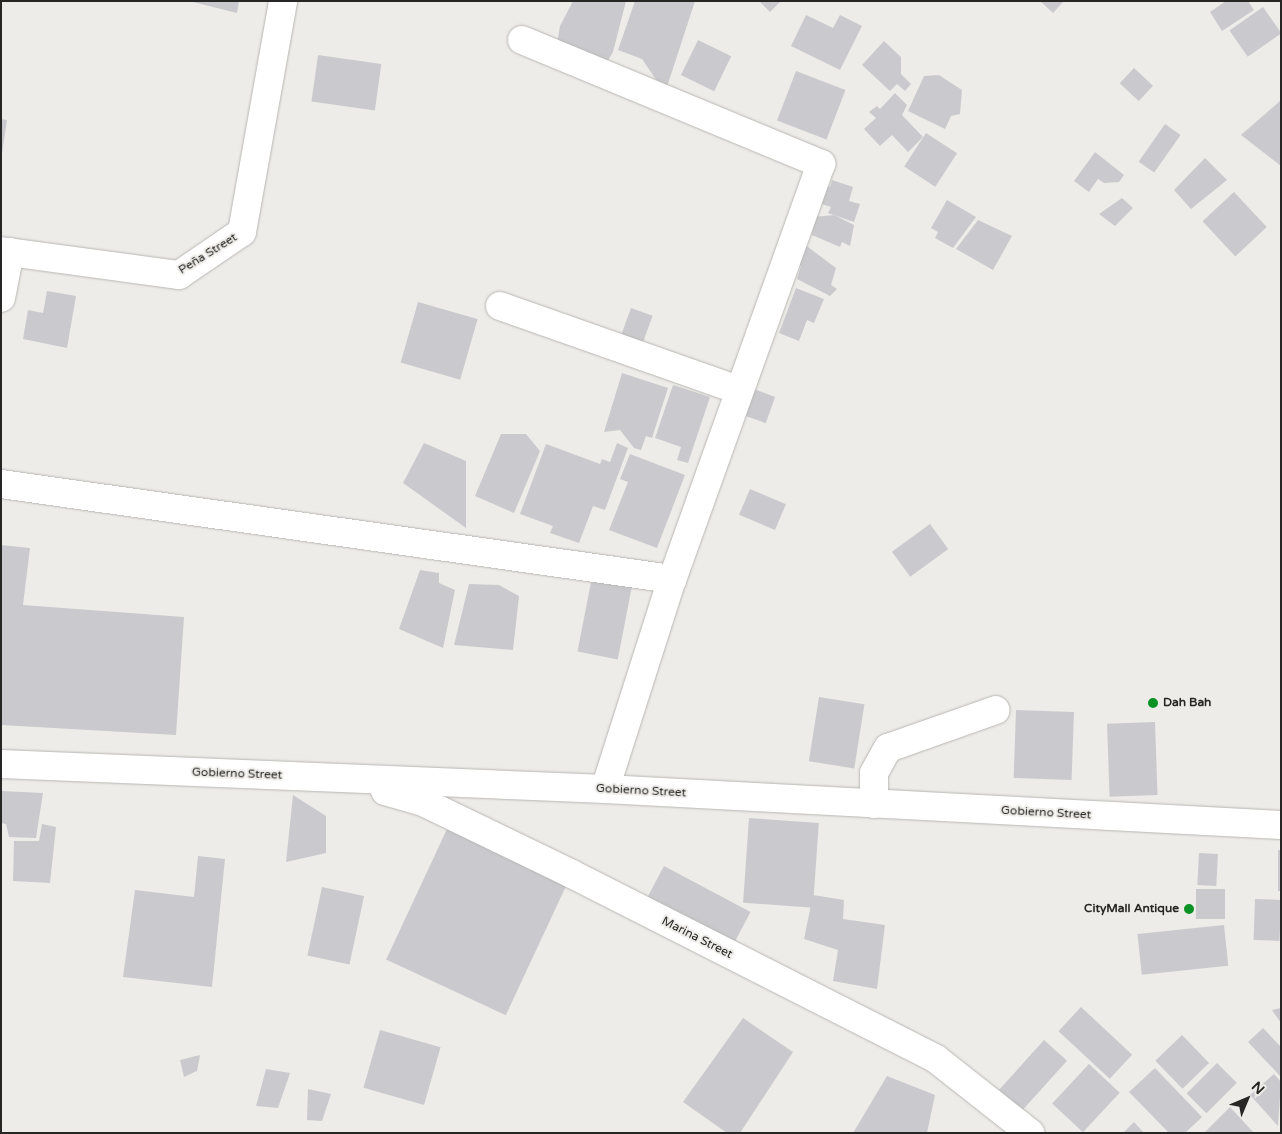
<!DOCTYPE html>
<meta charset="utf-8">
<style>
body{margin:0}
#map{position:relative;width:1282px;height:1134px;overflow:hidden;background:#eeece8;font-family:"Varela Round",sans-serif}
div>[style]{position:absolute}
.building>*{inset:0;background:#cacace;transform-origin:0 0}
.roads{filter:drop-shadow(0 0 1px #b8b6b3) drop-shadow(0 0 1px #b8b6b3)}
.minor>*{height:28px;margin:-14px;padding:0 14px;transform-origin:14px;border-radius:14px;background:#fff}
.dots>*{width:14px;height:14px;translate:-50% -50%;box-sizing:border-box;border:2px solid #eeece8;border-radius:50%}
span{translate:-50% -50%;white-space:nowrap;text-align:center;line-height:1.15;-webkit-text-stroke:4px #eeece8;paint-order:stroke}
.street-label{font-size:12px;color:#262624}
.poi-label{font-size:12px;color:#262624;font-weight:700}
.left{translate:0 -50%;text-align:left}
.right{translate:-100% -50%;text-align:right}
.frame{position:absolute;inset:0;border:2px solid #262624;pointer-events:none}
.north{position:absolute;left:1222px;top:1074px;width:50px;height:50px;-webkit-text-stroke:4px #eeece8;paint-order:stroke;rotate:45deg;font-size:14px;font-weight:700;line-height:20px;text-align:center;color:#262624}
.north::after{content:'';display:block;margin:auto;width:18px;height:22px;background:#262624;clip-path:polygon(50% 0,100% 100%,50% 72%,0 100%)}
</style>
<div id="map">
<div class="building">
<i style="clip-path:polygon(189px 1px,239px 1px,237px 13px)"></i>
<i style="clip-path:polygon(573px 1px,626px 1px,613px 52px,601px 72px,557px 44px,560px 26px)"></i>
<i style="clip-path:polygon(635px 1px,695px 1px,665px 93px,642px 59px,618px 50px)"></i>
<i style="clip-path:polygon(759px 1px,781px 1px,770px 12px)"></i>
<i style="clip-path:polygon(1040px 1px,1064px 1px,1053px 13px)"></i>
<i style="clip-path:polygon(1226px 1px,1248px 1px,1254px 10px,1222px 31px,1210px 12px)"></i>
<i style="left:1263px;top:7px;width:32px;height:41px;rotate:55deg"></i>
<i style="clip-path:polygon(806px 15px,833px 28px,840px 15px,862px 26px,840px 70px,791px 46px)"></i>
<i style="left:698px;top:40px;width:37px;height:39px;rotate:26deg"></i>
<i style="clip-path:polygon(884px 41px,901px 57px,901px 74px,911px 84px,905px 91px,897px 84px,890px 91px,862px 65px)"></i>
<i style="left:318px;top:55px;width:64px;height:47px;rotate:8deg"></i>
<i style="left:1134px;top:68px;width:26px;height:21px;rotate:43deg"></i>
<i style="left:796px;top:71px;width:53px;height:53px;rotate:21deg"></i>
<i style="clip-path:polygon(939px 75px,962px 90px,960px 114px,951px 116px,945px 129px,908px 111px,924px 76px)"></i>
<i style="clip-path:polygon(895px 93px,907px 105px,902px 115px,923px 137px,908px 152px,892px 135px,880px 146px,864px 129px,876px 118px,869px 112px,877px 106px,880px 109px)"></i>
<i style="clip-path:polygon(1281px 100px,1281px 166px,1241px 135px)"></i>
<i style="clip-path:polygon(1px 119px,7px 120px,2px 153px,1px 153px)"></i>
<i style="left:1165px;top:124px;width:19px;height:46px;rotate:35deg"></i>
<i style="left:926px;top:133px;width:37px;height:40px;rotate:33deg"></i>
<i style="clip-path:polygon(1095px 152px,1124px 175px,1119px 182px,1104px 183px,1098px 179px,1089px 192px,1074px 181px)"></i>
<i style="clip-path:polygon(1205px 158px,1227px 180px,1191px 209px,1174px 190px)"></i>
<i style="clip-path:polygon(832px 180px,853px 187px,849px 201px,860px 204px,854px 222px,828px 213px,831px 207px,819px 203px,825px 185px,830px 187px)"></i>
<i style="left:1234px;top:192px;width:48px;height:43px;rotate:47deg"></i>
<i style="clip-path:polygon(1122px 198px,1133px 208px,1115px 226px,1099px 214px)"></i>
<i style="clip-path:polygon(947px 200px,976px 217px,953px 248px,935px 238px,938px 232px,931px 228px)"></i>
<i style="clip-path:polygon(834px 215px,854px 225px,850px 246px,842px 242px,840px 247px,812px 235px,814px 217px)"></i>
<i style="clip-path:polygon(978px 220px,1012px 236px,993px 270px,956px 249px)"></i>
<i style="clip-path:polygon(804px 244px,836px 268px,831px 285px,837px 289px,830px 296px,797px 279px,801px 266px,793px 261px)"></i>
<i style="clip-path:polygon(796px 288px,824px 299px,814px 323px,807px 320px,799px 341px,779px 333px)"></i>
<i style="clip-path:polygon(47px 291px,76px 296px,67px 348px,23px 339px,28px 310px,43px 313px)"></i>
<i style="left:418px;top:302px;width:62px;height:63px;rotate:16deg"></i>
<i style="left:631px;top:308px;width:23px;height:28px;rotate:20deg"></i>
<i style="clip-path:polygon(622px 373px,668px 388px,652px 438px,646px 436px,641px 450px,634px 448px,620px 430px,604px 432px)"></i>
<i style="clip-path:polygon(673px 385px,710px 397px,688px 463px,677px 460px,681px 447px,655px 438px)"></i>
<i style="left:748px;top:387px;width:29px;height:28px;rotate:20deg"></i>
<i style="clip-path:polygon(501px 434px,526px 434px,540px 451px,514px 513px,475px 496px)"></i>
<i style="clip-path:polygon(424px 443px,466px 461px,466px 528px,403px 483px)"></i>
<i style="clip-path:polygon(617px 443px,628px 448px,605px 510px,593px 506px,579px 543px,550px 533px,553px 526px,520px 514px,546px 444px,600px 464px,602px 459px,610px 462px)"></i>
<i style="clip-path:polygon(630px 454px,685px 475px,657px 548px,609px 530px,628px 482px,620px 479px)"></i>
<i style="left:750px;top:489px;width:39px;height:28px;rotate:23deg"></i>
<i style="left:930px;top:524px;width:31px;height:47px;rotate:54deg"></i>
<i style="clip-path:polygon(1px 545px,30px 548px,23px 605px,184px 617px,176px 735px,1px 725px)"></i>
<i style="clip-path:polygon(420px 570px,439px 573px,439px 583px,455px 590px,443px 648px,399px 629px)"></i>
<i style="left:592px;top:577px;width:41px;height:76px;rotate:11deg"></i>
<i style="clip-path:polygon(469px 584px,499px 585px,519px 596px,513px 650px,454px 645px)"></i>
<i style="left:819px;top:697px;width:46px;height:65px;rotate:9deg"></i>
<i style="left:1016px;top:710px;width:58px;height:68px;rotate:2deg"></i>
<i style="left:1155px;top:722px;width:73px;height:48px;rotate:88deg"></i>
<i style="clip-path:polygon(1px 791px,43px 793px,36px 838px,9px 837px,6px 824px,1px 823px)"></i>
<i style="clip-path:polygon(293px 795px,326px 816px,326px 853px,286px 862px)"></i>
<i style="left:749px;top:818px;width:70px;height:85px;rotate:4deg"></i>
<i style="clip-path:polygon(42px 824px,56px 827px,50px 883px,13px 881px,14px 841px,39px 841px)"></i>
<i style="left:447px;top:829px;width:132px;height:144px;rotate:25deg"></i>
<i style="left:1278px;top:850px;width:3px;height:41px"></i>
<i style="left:1199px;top:853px;width:19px;height:32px;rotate:3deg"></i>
<i style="clip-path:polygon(198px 856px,225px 859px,212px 987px,123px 977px,135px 890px,194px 897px)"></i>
<i style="left:664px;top:866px;width:98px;height:35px;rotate:28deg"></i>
<i style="left:322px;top:887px;width:43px;height:70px;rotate:12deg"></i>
<i style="left:1196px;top:889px;width:29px;height:30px"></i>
<i style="clip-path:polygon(813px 895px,844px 900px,843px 919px,885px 925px,877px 989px,833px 981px,838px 950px,804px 939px)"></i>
<i style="left:1255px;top:899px;width:26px;height:41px;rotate:2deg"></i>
<i style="left:1224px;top:925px;width:41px;height:87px;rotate:84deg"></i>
<i style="left:1081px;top:1007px;width:70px;height:33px;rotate:43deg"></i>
<i style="clip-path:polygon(1281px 1008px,1281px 1023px,1272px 1010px)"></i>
<i style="clip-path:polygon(743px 1018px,793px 1052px,740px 1133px,727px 1133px,683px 1102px)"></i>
<i style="clip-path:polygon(1263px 1028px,1281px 1047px,1281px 1077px,1248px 1042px)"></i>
<i style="left:380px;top:1030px;width:63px;height:60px;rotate:16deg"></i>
<i style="left:1182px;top:1035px;width:39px;height:37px;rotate:46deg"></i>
<i style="left:1044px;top:1040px;width:31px;height:67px;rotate:42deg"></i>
<i style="clip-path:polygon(200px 1055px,197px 1071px,184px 1077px,180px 1060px)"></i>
<i style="left:1217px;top:1063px;width:28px;height:43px;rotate:45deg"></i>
<i style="left:1089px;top:1064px;width:42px;height:54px;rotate:43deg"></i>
<i style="clip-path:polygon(1155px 1068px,1202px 1117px,1185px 1133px,1169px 1133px,1129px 1092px)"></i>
<i style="clip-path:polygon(266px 1069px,290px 1073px,278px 1108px,256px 1106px)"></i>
<i style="clip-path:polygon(1274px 1074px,1281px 1082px,1278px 1126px,1250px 1095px)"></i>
<i style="clip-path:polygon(887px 1076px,935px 1095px,927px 1133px,853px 1133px)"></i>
<i style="clip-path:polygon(308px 1089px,331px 1094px,322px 1121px,307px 1120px)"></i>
<i style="clip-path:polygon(1230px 1107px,1254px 1133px,1204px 1133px)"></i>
<i style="clip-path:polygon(1134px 1122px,1144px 1133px,1123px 1133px)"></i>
</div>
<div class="roads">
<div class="minor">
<i style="left:522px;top:40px;width:324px;rotate:22.5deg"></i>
<i style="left:821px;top:164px;width:441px;rotate:109.7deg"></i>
<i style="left:1px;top:251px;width:180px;rotate:7.7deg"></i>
<i style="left:179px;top:275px;width:76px;rotate:-34.3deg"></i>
<i style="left:242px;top:232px;width:235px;rotate:-79.9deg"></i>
<i style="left:1px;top:298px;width:47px;rotate:-78.9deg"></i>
<i style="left:500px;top:306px;width:252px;rotate:19.4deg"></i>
<i style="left:1px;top:484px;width:678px;rotate:8.06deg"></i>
<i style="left:672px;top:579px;width:220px;rotate:107.7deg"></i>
<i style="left:1px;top:764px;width:605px;rotate:2.37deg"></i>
<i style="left:605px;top:789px;width:677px;rotate:3.05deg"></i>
<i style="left:385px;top:791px;width:40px;rotate:16deg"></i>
<i style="left:423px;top:802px;width:165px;rotate:25.8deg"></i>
<i style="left:572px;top:874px;width:408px;rotate:26.9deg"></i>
<i style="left:936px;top:1059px;width:120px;rotate:38.2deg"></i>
<i style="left:874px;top:804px;width:31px;rotate:-90deg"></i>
<i style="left:874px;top:773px;width:29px;rotate:-61deg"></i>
<i style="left:888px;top:748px;width:114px;rotate:-19.4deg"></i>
</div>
</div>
<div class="dots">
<i style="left:1153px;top:703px;background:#0b9225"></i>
<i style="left:1189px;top:909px;background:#0b9225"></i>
</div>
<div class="street-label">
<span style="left:208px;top:254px;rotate:-32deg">Peña Street</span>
<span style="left:237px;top:774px;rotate:2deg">Gobierno Street</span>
<span style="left:641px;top:791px;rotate:3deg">Gobierno Street</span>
<span style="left:1046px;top:813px;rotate:3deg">Gobierno Street</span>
<span style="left:697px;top:938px;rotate:27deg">Marina Street</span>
</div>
<div class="poi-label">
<span class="left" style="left:1163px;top:703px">Dah Bah</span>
<span class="right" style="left:1179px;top:909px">CityMall Antique</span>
</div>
<div class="frame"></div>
<div class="north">N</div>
</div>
